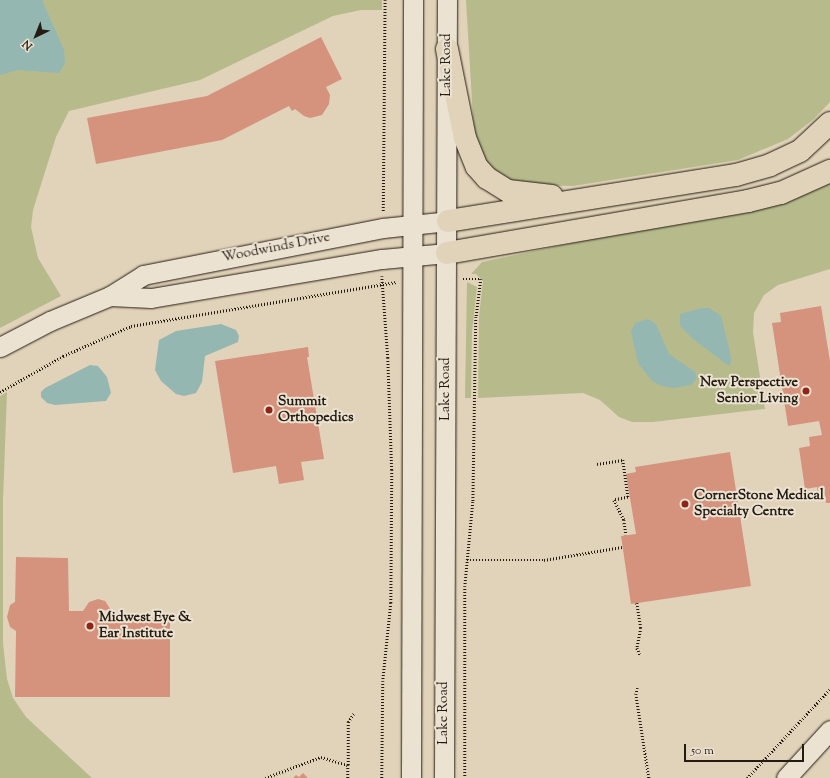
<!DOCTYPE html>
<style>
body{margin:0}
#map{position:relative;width:830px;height:778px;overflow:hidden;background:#e1d3b9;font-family:"Sorts Mill Goudy",serif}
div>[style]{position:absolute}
.green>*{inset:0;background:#b7bb8c}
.water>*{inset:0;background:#94b7b1}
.building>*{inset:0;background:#d5937e}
.path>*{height:2.5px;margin-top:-1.25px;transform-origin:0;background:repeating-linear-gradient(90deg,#241b12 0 1px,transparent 0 3px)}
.roads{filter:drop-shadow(0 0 1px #241b12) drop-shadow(0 0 1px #241b12)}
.secondary>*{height:19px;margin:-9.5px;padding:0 9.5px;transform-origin:9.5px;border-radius:9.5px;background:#ece2d2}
.highway>*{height:22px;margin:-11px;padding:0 11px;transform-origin:11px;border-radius:11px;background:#e1d3b9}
.dots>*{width:11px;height:11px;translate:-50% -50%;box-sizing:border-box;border:2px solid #ece2d2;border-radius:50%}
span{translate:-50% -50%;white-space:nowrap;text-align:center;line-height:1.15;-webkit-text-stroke:4px #ece2d2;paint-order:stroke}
.street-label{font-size:14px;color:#241b12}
.poi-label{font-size:14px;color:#241b12;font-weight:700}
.right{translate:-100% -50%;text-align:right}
.left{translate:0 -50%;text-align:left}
.north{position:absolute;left:16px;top:16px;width:40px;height:40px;-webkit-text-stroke:3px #ece2d2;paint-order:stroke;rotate:223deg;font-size:11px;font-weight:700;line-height:16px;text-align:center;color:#241b12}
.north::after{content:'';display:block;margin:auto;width:14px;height:18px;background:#241b12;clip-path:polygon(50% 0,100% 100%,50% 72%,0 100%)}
.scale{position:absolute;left:684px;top:744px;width:120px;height:18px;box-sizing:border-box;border:2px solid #241b12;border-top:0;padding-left:5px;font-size:12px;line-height:14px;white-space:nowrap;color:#241b12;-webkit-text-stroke:3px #ece2d2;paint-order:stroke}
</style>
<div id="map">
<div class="green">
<i style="clip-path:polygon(0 0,382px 0,382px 10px,361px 10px,333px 16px,200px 80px,69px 111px,56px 137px,33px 210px,31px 227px,38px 258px,61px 296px,0 328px)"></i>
<i style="clip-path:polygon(466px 0,830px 0,830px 102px,814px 119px,788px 139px,738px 160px,573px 186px,515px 184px,487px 166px,474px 135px)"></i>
<i style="clip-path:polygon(830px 180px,830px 269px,778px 285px,764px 295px,754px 313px,753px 332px,765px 409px,653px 422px,632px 422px,619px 417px,600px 400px,583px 393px,478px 398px,479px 316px,483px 281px,476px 274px,471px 274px,482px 262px,605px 236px)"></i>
<i style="clip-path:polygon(467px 282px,477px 287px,472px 332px,471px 398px,465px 398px)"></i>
<i style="clip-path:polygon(7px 392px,3px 501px,3px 643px,7px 679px,13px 698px,26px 717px,92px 778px,0 778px,0 396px)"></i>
</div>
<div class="water">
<i style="clip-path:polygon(0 0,42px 0,64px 50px,65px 63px,59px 73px,18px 70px,0 75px)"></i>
<i style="clip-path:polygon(702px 308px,709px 308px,721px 316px,730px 352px,731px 362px,729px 366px,693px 339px,680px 326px,680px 314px)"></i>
<i style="clip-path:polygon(648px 319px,656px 324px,669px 354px,695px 372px,697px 378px,691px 385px,674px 388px,662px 386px,652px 381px,638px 363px,631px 332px,635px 323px)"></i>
<i style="clip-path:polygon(221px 324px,236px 330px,239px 336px,238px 342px,205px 356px,202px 382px,196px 393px,184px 396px,176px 394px,161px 381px,155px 370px,159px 340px,176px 331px)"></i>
<i style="clip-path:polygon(90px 365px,98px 366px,107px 377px,111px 393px,106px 401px,55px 405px,47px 403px,41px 397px,41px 392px,45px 388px)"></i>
</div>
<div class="building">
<i style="clip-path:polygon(321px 37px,342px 79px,326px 87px,330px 95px,329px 104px,322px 115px,310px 118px,304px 116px,295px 109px,292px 111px,289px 106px,222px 140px,96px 164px,87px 118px,207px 96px)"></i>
<i style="clip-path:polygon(821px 306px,830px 361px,830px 503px,826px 503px,825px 495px,818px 496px,817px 487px,805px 489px,799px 448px,810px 446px,809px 437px,822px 435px,819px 421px,788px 426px,772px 323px,781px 322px,780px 313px)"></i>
<i style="clip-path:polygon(308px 347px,309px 357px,307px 357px,324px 459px,301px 462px,304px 480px,279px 484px,276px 466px,233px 473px,215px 361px)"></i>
<i style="clip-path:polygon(730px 452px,751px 586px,631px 604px,621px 536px,636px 534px,626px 474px,636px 472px,635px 467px)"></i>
<i style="clip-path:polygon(16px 557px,68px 558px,69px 611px,83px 611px,89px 602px,98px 599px,105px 601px,111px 610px,98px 610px,99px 615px,170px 619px,170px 697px,15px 697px,16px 631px,10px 627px,7px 617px,10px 605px,15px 602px)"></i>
<i style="clip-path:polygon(303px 773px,308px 778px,293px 778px,296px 775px,299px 777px)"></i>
</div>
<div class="path">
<i style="left:383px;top:211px;width:211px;rotate:-89.5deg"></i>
<i style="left:382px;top:276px;width:82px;rotate:85.8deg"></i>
<i style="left:388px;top:358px;width:112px;rotate:88deg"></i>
<i style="left:392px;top:470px;width:133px;rotate:90.4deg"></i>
<i style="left:391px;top:603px;width:78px;rotate:95.9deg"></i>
<i style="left:383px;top:681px;width:97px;rotate:90.6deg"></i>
<i style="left:463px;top:279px;width:18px"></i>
<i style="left:481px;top:279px;width:38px;rotate:97deg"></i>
<i style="left:476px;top:317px;width:185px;rotate:90.9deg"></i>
<i style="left:473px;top:502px;width:84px;rotate:95.4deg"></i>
<i style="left:465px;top:586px;width:192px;rotate:90deg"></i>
<i style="left:0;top:392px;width:73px;rotate:-29.7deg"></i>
<i style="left:63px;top:356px;width:74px;rotate:-23.8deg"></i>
<i style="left:131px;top:326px;width:269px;rotate:-9.4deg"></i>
<i style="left:597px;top:464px;width:26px;rotate:-9deg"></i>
<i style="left:623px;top:460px;width:37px;rotate:82deg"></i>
<i style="left:628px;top:497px;width:14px;rotate:168deg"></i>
<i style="left:614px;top:500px;width:22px;rotate:63deg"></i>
<i style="left:624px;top:520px;width:15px;rotate:82deg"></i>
<i style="left:467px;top:560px;width:77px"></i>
<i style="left:544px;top:560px;width:79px;rotate:-9.5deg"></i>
<i style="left:637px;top:603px;width:25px;rotate:81deg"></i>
<i style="left:641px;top:628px;width:20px;rotate:101deg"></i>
<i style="left:637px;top:648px;width:8px;rotate:67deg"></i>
<i style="left:638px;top:688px;width:6px;rotate:108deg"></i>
<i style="left:636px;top:694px;width:85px;rotate:81.2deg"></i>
<i style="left:348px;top:765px;width:43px;rotate:-90deg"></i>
<i style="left:348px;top:722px;width:11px;rotate:-56deg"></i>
<i style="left:265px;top:778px;width:60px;rotate:-20.6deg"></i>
<i style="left:321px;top:757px;width:28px;rotate:17deg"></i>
<i style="left:348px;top:765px;width:13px;rotate:90deg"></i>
<i style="left:747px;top:778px;width:122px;rotate:-47deg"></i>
</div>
<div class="roads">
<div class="secondary">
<i style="left:110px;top:296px;width:41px;rotate:2.8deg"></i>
<i style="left:151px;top:298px;width:234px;rotate:-9.6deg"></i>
<i style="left:382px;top:259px;width:65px;rotate:-5.3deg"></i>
<i style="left:0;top:347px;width:56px;rotate:-27.5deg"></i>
<i style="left:50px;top:321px;width:65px;rotate:-22.6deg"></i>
<i style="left:110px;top:296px;width:39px;rotate:-32deg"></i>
<i style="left:143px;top:275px;width:245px;rotate:-11.1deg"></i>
<i style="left:383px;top:228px;width:65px;rotate:-6.1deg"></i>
<i style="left:411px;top:778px;width:778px;rotate:-89.85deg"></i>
<i style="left:444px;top:778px;width:778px;rotate:-89.78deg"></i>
<i style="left:786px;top:778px;width:65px;rotate:-47.5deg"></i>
</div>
<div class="highway">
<i style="left:447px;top:49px;width:91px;rotate:78.6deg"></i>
<i style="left:465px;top:138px;width:31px;rotate:68deg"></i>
<i style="left:477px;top:167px;width:15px;rotate:48deg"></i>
<i style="left:487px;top:178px;width:25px;rotate:32deg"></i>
<i style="left:508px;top:191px;width:44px;rotate:6.5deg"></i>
<i style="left:448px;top:221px;width:292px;rotate:-9.1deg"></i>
<i style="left:736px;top:175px;width:35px;rotate:-16deg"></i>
<i style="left:770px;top:165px;width:33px;rotate:-25deg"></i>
<i style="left:800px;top:151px;width:41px;rotate:-43deg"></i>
<i style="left:447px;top:253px;width:305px;rotate:-9.8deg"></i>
<i style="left:748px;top:201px;width:34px;rotate:-14deg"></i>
<i style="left:781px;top:193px;width:54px;rotate:-24.2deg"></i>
</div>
</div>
<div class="dots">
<i style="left:806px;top:391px;background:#8f2418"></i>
<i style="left:269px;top:410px;background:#8f2418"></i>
<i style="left:685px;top:504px;background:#8f2418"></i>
<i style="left:90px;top:626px;background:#8f2418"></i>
</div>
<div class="street-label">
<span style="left:447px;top:65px;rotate:-90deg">Lake Road</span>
<span style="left:276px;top:248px;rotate:-11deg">Woodwinds Drive</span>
<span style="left:446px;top:389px;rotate:-90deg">Lake Road</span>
<span style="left:444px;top:713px;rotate:-90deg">Lake Road</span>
</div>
<div class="poi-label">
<span class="right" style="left:798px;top:391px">New Perspective<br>Senior Living</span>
<span class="left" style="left:278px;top:410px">Summit<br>Orthopedics</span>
<span class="left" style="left:694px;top:504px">CornerStone Medical<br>Specialty Centre</span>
<span class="left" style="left:99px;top:626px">Midwest Eye &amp;<br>Ear Institute</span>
</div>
<div class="north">N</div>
<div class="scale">50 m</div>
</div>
